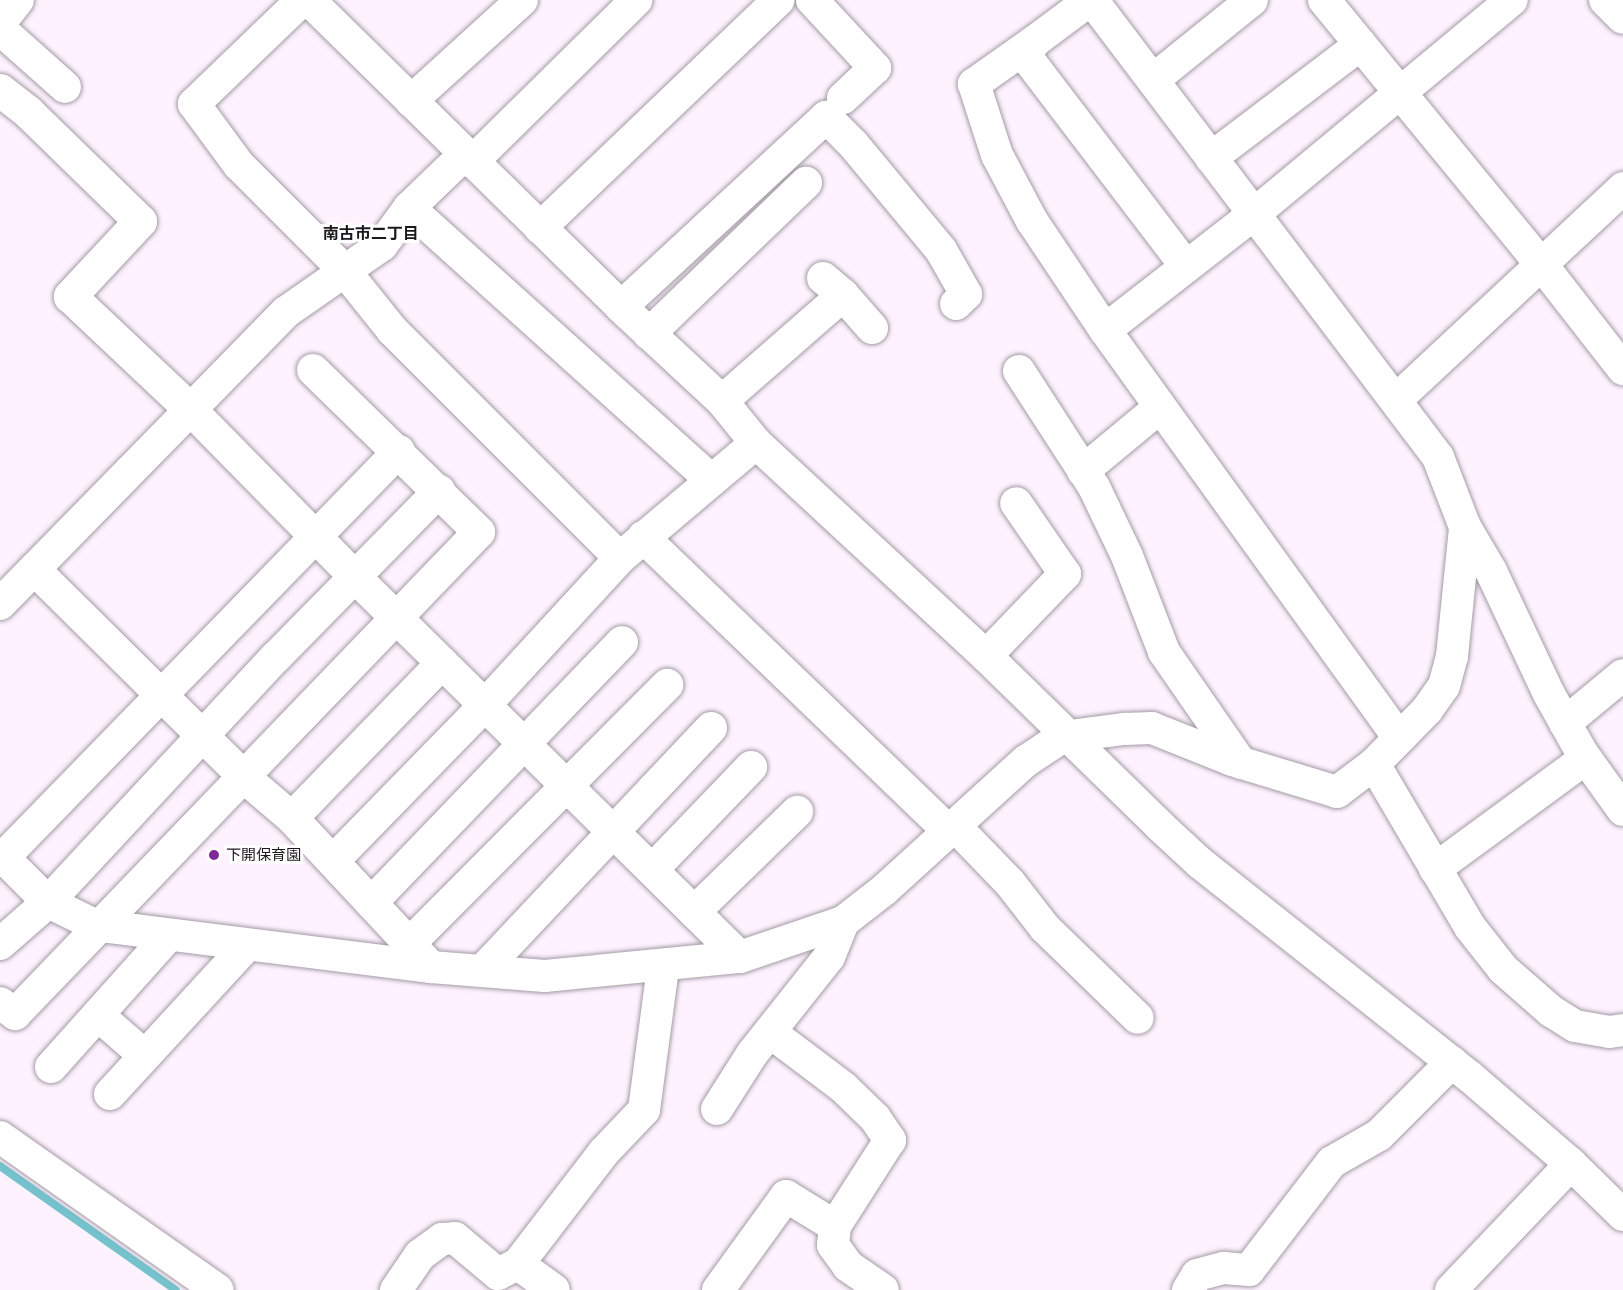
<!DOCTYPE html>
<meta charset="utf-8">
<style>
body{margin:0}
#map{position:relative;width:1623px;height:1290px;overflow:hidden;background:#fdf2fe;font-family:Poppins,"Noto Sans JP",sans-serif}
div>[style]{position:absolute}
.stream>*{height:8px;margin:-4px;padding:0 4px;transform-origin:4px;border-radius:4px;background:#75c2cc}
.roads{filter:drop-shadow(0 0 2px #a49ba6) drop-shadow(0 0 2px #a49ba6)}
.minor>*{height:32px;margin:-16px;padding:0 16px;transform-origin:16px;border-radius:16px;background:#fff}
.tertiary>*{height:33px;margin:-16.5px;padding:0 16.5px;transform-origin:16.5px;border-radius:16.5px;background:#fff}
.dots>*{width:16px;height:16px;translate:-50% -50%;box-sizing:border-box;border:3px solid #fff;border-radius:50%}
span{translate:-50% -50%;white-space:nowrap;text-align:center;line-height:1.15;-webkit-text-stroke:6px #fff;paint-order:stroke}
.poi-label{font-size:15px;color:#1c181c}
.left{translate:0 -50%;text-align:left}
.neighbourhood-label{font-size:16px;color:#1c181c;font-weight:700}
</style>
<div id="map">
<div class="stream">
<i style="left:0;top:1166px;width:215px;rotate:35.2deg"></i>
</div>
<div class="roads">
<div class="minor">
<i style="left:302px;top:0;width:150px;rotate:136.1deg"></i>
<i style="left:194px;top:104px;width:76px;rotate:53.6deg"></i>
<i style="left:239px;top:165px;width:148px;rotate:45deg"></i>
<i style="left:344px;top:270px;width:77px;rotate:51.3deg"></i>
<i style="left:392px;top:330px;width:322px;rotate:45deg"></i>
<i style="left:309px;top:0;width:438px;rotate:44.5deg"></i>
<i style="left:621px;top:307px;width:138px;rotate:42.9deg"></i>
<i style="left:722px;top:401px;width:54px;rotate:51deg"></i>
<i style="left:756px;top:443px;width:313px;rotate:42.8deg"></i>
<i style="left:986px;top:656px;width:243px;rotate:44.3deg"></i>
<i style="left:1160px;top:826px;width:54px;rotate:42.8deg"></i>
<i style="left:1200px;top:863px;width:343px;rotate:38.4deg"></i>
<i style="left:1469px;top:1076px;width:135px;rotate:40.8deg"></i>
<i style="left:1571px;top:1164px;width:73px;rotate:44.4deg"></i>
<i style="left:812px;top:0;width:93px;rotate:47.2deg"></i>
<i style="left:875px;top:68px;width:44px;rotate:136.8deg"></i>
<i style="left:1090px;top:0;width:69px;rotate:143.3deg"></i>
<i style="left:1035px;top:41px;width:17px;rotate:126deg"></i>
<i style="left:1025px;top:55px;width:265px;rotate:52.7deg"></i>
<i style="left:1092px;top:0;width:573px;rotate:52.87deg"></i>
<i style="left:1438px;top:457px;width:75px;rotate:68.9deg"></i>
<i style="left:1465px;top:527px;width:51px;rotate:59.4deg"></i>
<i style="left:1491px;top:571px;width:136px;rotate:64.8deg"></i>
<i style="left:1549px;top:694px;width:68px;rotate:60.8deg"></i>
<i style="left:1582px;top:753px;width:70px;rotate:54.3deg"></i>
<i style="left:1324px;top:0;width:343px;rotate:50.6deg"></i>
<i style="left:1542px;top:265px;width:132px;rotate:52.1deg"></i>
<i style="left:1605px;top:0;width:25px;rotate:45deg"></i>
<i style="left:0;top:23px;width:29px;rotate:-52deg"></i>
<i style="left:0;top:29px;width:87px;rotate:41.7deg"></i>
<i style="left:1035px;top:41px;width:75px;rotate:144.8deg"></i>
<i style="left:974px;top:84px;width:75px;rotate:72.1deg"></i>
<i style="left:997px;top:155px;width:75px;rotate:62.1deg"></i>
<i style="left:1032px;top:221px;width:131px;rotate:56.2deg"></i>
<i style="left:1105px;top:330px;width:503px;rotate:54.22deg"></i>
<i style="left:1153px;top:80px;width:127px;rotate:-38.9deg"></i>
<i style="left:411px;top:101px;width:150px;rotate:-42.3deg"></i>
<i style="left:1211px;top:158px;width:188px;rotate:-37.2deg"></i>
<i style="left:472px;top:162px;width:231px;rotate:-44.6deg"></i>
<i style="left:409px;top:208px;width:406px;rotate:42deg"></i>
<i style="left:540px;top:228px;width:330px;rotate:-43.7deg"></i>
<i style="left:823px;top:278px;width:26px;rotate:40deg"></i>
<i style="left:843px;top:295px;width:44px;rotate:48.7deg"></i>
<i style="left:621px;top:307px;width:280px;rotate:-42.8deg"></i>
<i style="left:826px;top:117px;width:38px;rotate:45deg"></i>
<i style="left:853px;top:144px;width:138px;rotate:50.3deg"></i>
<i style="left:941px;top:250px;width:51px;rotate:60.4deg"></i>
<i style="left:966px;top:294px;width:14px;rotate:135deg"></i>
<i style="left:1105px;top:330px;width:189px;rotate:-37.9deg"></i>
<i style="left:1254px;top:214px;width:335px;rotate:-39.7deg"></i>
<i style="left:649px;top:334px;width:218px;rotate:-43.9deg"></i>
<i style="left:1019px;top:371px;width:138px;rotate:57.1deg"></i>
<i style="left:1094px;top:487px;width:76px;rotate:64.4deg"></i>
<i style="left:1127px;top:556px;width:103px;rotate:68.9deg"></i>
<i style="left:1164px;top:652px;width:135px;rotate:55.3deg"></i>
<i style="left:1396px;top:400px;width:311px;rotate:-43deg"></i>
<i style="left:722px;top:401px;width:161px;rotate:-41.2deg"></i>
<i style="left:190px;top:409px;width:234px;rotate:45.5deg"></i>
<i style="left:354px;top:576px;width:542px;rotate:44.63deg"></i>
<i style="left:1083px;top:471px;width:100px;rotate:-39.7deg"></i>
<i style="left:643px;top:537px;width:424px;rotate:43.9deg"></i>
<i style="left:34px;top:569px;width:297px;rotate:44.7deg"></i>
<i style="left:245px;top:778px;width:62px;rotate:40.4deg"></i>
<i style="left:292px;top:818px;width:204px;rotate:47deg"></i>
<i style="left:0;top:604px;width:409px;rotate:-45.6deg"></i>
<i style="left:286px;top:312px;width:117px;rotate:-34.9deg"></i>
<i style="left:382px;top:245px;width:46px;rotate:-53.9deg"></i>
<i style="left:409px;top:208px;width:78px;rotate:-44deg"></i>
<i style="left:986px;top:656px;width:114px;rotate:-46.1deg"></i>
<i style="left:1065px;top:574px;width:86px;rotate:-124.6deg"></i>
<i style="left:1565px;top:723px;width:75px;rotate:-39.6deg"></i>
<i style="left:1374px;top:764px;width:189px;rotate:59.5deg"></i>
<i style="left:1470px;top:927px;width:53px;rotate:51.8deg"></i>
<i style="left:1503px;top:969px;width:64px;rotate:41.2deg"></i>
<i style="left:1551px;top:1011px;width:28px;rotate:32deg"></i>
<i style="left:1575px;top:1026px;width:35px;rotate:10deg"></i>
<i style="left:1609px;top:1032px;width:14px;rotate:-8deg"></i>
<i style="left:292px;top:818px;width:216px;rotate:-45.9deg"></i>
<i style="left:955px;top:826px;width:79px;rotate:46deg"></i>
<i style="left:1010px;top:883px;width:57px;rotate:52.1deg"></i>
<i style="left:1045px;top:928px;width:129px;rotate:44.1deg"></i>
<i style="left:0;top:854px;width:68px;rotate:45deg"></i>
<i style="left:48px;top:902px;width:50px;rotate:26.1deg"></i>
<i style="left:93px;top:924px;width:9px;rotate:13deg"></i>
<i style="left:102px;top:926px;width:332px;rotate:7.1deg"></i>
<i style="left:431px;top:967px;width:114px;rotate:4.5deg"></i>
<i style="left:545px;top:976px;width:196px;rotate:-5.6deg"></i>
<i style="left:740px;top:957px;width:109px;rotate:-18.8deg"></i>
<i style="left:843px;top:922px;width:52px;rotate:-38deg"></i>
<i style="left:884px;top:890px;width:192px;rotate:-42.3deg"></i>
<i style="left:1026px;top:761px;width:43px;rotate:-33.7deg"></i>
<i style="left:1062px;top:737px;width:63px;rotate:-7.4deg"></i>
<i style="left:1124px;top:729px;width:28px;rotate:-2deg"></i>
<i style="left:1152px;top:728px;width:86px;rotate:21.8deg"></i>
<i style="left:1232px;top:760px;width:110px;rotate:16.9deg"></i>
<i style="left:1337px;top:792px;width:46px;rotate:-37.1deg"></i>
<i style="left:1374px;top:764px;width:76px;rotate:-45.5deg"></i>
<i style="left:1427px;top:710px;width:29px;rotate:-55deg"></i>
<i style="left:1444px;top:686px;width:31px;rotate:-75deg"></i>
<i style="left:1452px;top:656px;width:130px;rotate:-84.2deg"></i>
<i style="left:0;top:861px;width:572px;rotate:-45.78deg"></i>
<i style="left:333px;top:861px;width:218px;rotate:-45.7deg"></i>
<i style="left:485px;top:705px;width:200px;rotate:-47.4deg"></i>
<i style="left:620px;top:558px;width:178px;rotate:-40.2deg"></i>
<i style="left:1435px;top:869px;width:187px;rotate:-36.3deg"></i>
<i style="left:652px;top:870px;width:143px;rotate:-46.1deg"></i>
<i style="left:371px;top:903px;width:362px;rotate:-46.1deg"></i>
<i style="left:694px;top:912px;width:144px;rotate:-44.2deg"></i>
<i style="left:0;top:944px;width:64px;rotate:-41.2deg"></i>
<i style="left:48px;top:902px;width:335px;rotate:-47.1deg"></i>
<i style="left:276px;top:657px;width:233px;rotate:-45.5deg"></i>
<i style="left:409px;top:944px;width:366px;rotate:-45.1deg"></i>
<i style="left:482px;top:971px;width:334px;rotate:-46.7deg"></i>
<i style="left:0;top:1003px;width:19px;rotate:36deg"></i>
<i style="left:15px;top:1014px;width:669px;rotate:-46.09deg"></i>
<i style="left:479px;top:532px;width:232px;rotate:-135.7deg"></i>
<i style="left:98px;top:1015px;width:62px;rotate:41.1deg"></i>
<i style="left:770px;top:1032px;width:93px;rotate:37.1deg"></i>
<i style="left:844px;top:1088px;width:43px;rotate:44.1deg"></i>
<i style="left:875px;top:1118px;width:27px;rotate:56deg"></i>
<i style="left:890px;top:1140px;width:102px;rotate:122.6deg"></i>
<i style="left:835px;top:1226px;width:19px;rotate:96deg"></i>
<i style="left:833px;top:1245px;width:26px;rotate:54deg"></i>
<i style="left:848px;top:1266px;width:42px;rotate:34.4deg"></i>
<i style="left:51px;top:1067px;width:177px;rotate:-48.2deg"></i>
<i style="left:110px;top:1094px;width:202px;rotate:-47.4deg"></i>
<i style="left:717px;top:1109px;width:65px;rotate:-57.5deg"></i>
<i style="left:752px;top:1054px;width:124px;rotate:-51.6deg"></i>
<i style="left:829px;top:957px;width:38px;rotate:-68deg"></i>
<i style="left:0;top:1137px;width:266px;rotate:35.1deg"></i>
<i style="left:518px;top:1264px;width:44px;rotate:35.8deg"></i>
<i style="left:396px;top:1290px;width:42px;rotate:-55.6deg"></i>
<i style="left:420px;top:1255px;width:27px;rotate:-36deg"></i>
<i style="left:442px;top:1239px;width:13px;rotate:-4deg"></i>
<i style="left:455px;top:1238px;width:56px;rotate:39.9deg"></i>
<i style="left:498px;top:1274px;width:22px;rotate:-27deg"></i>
<i style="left:518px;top:1264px;width:141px;rotate:-52.5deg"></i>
<i style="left:604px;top:1152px;width:58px;rotate:-46.4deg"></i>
<i style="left:644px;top:1110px;width:144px;rotate:-82.4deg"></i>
<i style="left:718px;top:1290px;width:116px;rotate:-54.1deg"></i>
<i style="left:786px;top:1196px;width:57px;rotate:31.5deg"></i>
<i style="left:1188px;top:1290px;width:17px;rotate:-59deg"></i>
<i style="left:1197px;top:1275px;width:28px;rotate:-15deg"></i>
<i style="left:1224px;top:1268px;width:25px;rotate:5deg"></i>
<i style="left:1249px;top:1270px;width:136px;rotate:-52.5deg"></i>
<i style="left:1332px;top:1162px;width:54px;rotate:-29.9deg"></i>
<i style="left:1379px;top:1135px;width:103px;rotate:-45deg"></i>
<i style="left:1451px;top:1290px;width:174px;rotate:-46.4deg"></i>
</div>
<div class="tertiary">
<i style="left:0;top:90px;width:37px;rotate:38deg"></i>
<i style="left:29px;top:113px;width:155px;rotate:44.2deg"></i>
<i style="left:140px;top:221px;width:103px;rotate:133deg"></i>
<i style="left:70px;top:296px;width:165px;rotate:43.3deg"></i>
</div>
</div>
<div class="dots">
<i style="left:214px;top:855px;background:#7f2897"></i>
</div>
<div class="poi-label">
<span class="left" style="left:226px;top:855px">下開保育園</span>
</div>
<div class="neighbourhood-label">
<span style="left:371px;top:234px">南古市二丁目</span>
</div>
</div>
